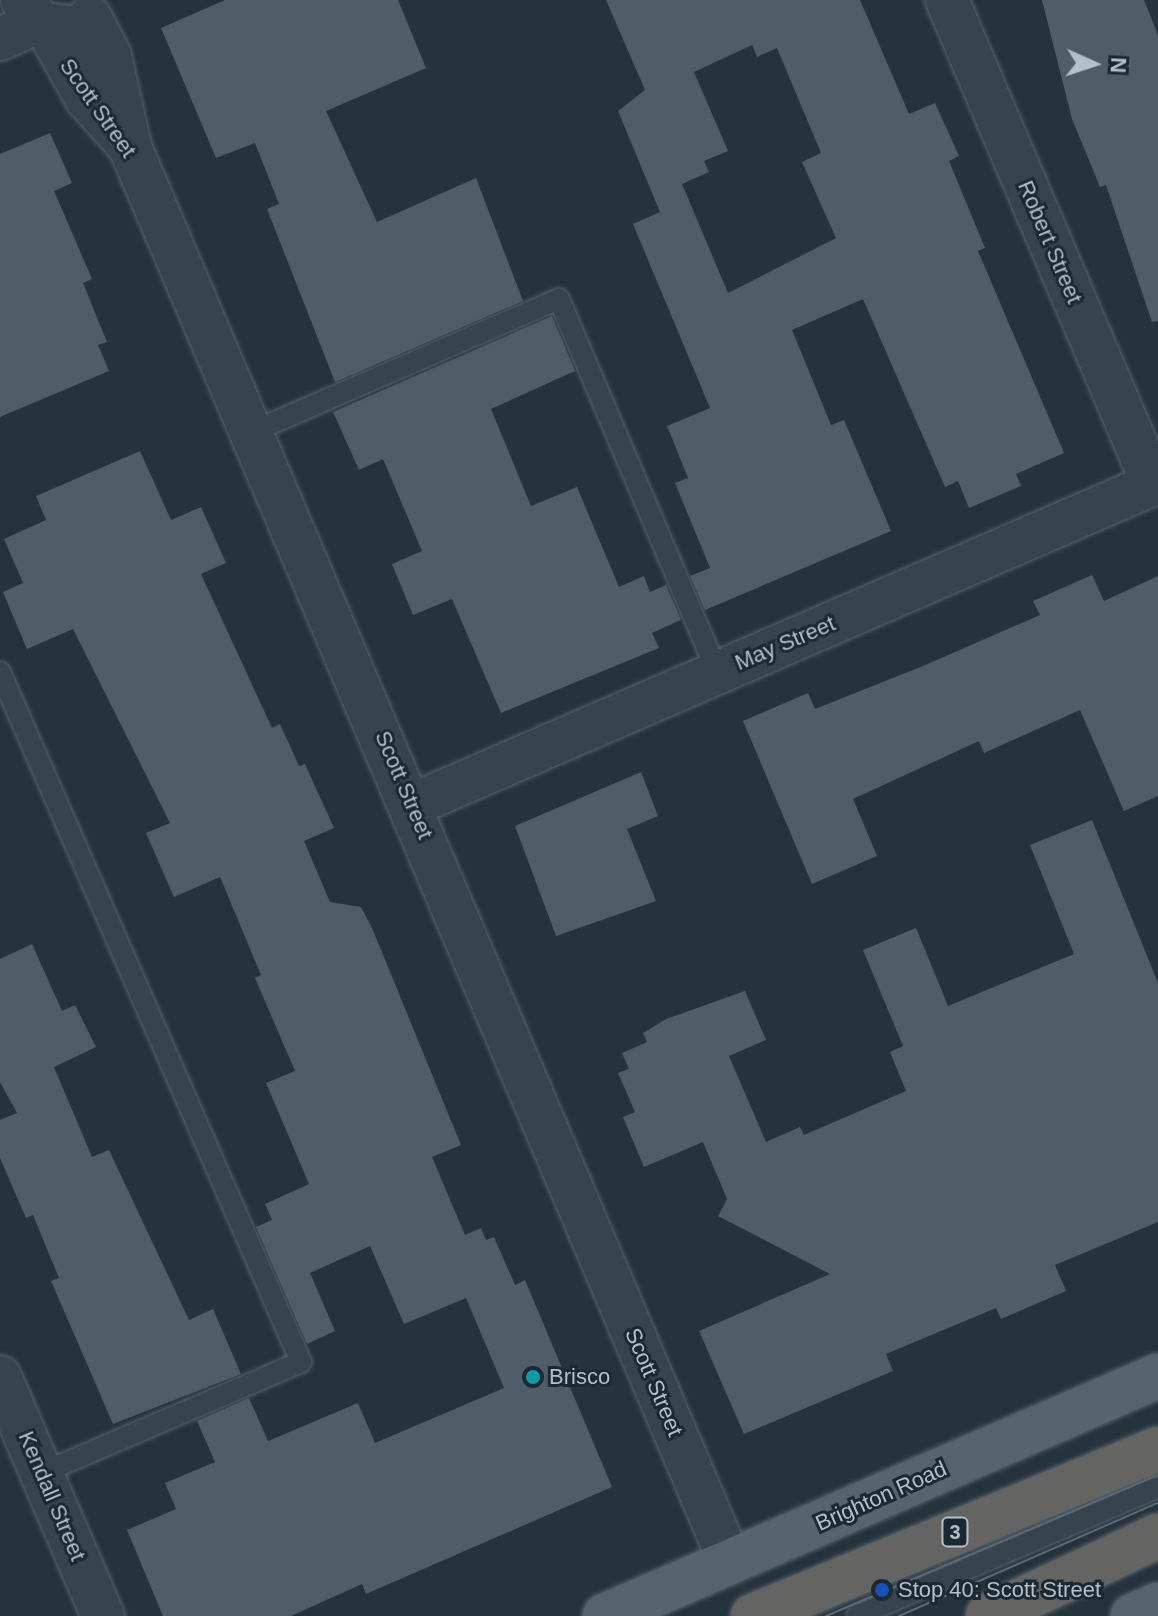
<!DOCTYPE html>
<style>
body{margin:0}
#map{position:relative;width:1158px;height:1616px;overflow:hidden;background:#25333d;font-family:Arial,sans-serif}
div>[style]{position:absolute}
.building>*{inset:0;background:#4e5d68}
.roads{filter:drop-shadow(0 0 2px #56626b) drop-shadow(0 0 2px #56626b)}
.service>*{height:20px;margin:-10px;padding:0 10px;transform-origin:10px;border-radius:10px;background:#38444d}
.minor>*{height:42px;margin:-21px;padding:0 21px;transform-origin:21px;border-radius:21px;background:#38444d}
.primary>*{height:44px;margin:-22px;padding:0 22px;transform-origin:22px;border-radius:22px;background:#56646d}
.trunk>*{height:44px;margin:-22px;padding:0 22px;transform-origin:22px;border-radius:22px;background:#646462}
.tram>*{height:2px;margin:-1px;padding:0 1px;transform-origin:1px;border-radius:1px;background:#5b6974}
.dots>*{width:22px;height:22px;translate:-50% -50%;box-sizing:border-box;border:4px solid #1d2932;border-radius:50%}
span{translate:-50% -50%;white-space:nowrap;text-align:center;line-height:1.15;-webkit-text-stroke:6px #1d2932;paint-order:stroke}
.shield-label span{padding:2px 6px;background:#1d2932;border:2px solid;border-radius:6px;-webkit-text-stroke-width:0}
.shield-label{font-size:20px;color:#b4bfc8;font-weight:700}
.street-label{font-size:22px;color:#b4bfc8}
.poi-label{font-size:22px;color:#b4bfc8}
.left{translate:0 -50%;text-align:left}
.north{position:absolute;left:1054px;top:24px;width:80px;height:80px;-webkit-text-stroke:6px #1d2932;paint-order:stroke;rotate:93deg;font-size:22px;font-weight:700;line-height:32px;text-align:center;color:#b4bfc8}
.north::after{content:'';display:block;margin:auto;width:28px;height:36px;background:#b4bfc8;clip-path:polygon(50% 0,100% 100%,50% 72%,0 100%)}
</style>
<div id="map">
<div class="building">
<i style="clip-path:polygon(225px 0,398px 0,426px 68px,326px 111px,377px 222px,476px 178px,523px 301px,335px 382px,267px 209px,279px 204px,255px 143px,216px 158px,161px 28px)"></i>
<i style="clip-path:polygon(evenodd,606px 0,860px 0,909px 114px,935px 103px,959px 156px,949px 161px,985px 248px,978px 251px,1064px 453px,1016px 474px,1021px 486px,969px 508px,958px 481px,945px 487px,863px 299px,792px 330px,831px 425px,844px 420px,891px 531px,705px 610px,690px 576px,710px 568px,675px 483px,688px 478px,667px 426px,710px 408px,633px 224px,660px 212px,618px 111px,645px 90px,606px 0,752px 45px,757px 57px,777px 48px,821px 153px,802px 162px,836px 238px,728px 293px,682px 184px,709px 172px,704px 161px,728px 151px,694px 72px,752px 45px)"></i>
<i style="clip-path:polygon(1042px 0,1144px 0,1158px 35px,1158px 321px,1152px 322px,1106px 185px,1100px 187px,1072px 119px)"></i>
<i style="clip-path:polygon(50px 133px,72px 183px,54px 191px,92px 279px,83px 283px,107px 342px,98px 345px,109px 371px,0 417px,0 154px)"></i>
<i style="clip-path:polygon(552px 316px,575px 371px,491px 409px,531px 506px,577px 487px,619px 587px,644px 576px,650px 592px,666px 585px,681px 620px,652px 633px,659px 648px,501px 713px,452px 599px,413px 615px,392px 564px,422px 551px,383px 459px,359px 470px,333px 412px)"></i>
<i style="clip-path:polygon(140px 451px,171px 520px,201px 507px,226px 563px,201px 574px,272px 728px,280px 724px,299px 766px,305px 764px,334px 828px,304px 841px,330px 902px,361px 907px,372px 928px,461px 1145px,432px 1157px,465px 1235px,481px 1228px,486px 1240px,494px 1237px,515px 1285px,525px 1280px,612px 1487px,366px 1594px,362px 1584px,291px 1616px,163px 1616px,127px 1530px,176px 1509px,165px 1483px,215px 1462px,197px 1421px,249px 1398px,268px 1441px,358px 1403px,375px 1443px,504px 1388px,466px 1298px,404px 1324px,370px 1246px,310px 1273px,335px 1331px,307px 1344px,256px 1227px,272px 1220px,265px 1204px,309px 1184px,266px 1083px,295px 1071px,255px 978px,261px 975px,220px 877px,174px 897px,146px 833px,170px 823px,73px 629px,27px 649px,3px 592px,23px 583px,4px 539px,46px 520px,36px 496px)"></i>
<i style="clip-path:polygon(1092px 575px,1104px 601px,1158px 576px,1158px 796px,1124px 811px,1080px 710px,984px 753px,979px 741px,853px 799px,877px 856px,812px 884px,743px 721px,808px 693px,815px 709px,923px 666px,1040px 615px,1033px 601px)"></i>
<i style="clip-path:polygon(641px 772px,658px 816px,627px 829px,656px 901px,556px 936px,515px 826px)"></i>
<i style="clip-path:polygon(1092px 820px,1158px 983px,1158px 1222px,1055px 1265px,1066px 1291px,1001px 1319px,996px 1308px,886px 1354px,893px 1371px,744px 1434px,699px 1331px,830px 1274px,718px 1216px,727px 1199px,703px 1142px,644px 1167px,623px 1117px,635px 1112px,618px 1073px,629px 1069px,622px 1053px,647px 1042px,643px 1033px,666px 1019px,745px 991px,766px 1040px,729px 1056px,766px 1142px,800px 1127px,804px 1135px,906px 1091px,890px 1052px,903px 1046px,863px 950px,916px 928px,948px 1006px,1074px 954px,1030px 845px)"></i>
<i style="clip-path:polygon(32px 944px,62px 1011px,75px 1005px,96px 1047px,54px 1067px,92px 1157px,109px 1150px,189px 1320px,213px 1309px,241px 1374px,113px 1424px,51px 1281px,59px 1278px,33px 1215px,26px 1218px,0 1158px,0 1120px,17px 1113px,0 1082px,0 959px)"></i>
</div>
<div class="roads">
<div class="service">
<i style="left:254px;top:431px;width:332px;rotate:-23.4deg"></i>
<i style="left:559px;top:299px;width:405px;rotate:67deg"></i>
<i style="left:0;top:672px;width:753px;rotate:66.43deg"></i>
<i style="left:301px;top:1362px;width:282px;rotate:156.8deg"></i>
<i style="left:857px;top:1616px;width:327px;rotate:-23.2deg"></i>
</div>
<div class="minor">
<i style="left:22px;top:0;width:31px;rotate:50deg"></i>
<i style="left:42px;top:24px;width:30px;rotate:6deg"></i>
<i style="left:947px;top:0;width:526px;rotate:66.94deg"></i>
<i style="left:90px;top:17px;width:44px;rotate:62.9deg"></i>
<i style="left:110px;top:56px;width:93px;rotate:77.6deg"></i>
<i style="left:46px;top:26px;width:82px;rotate:60.9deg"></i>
<i style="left:86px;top:98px;width:66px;rotate:48.1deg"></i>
<i style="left:130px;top:147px;width:1537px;rotate:67.02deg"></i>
<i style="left:0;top:39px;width:42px;rotate:-24.1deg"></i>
<i style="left:412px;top:805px;width:813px;rotate:-23.41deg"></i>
<i style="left:0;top:1377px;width:260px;rotate:66.7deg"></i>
</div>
<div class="primary">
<i style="left:605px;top:1616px;width:603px;rotate:-23.46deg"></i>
<i style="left:1133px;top:1616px;width:27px;rotate:-24deg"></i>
</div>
<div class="trunk">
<i style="left:753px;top:1616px;width:438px;rotate:-22.4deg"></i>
<i style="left:988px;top:1616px;width:188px;rotate:-25.2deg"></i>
</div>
</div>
<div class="tram">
<i style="left:826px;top:1616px;width:361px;rotate:-23deg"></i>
<i style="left:899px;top:1616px;width:283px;rotate:-23.6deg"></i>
</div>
<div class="dots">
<i style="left:533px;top:1377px;background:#0f9aa8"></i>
<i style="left:882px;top:1590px;background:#1a4fb4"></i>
</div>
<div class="shield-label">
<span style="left:955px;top:1532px">3</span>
</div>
<div class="street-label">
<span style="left:98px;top:108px;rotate:55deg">Scott Street</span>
<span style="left:1050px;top:242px;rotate:67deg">Robert Street</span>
<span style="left:785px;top:643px;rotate:-23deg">May Street</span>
<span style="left:404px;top:785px;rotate:67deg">Scott Street</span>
<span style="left:654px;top:1382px;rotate:67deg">Scott Street</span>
<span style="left:52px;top:1496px;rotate:67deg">Kendall Street</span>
<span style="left:881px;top:1496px;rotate:-24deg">Brighton Road</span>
</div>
<div class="poi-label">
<span class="left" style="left:549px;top:1377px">Brisco</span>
<span class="left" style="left:898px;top:1590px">Stop 40: Scott Street</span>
</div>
<div class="north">N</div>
</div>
